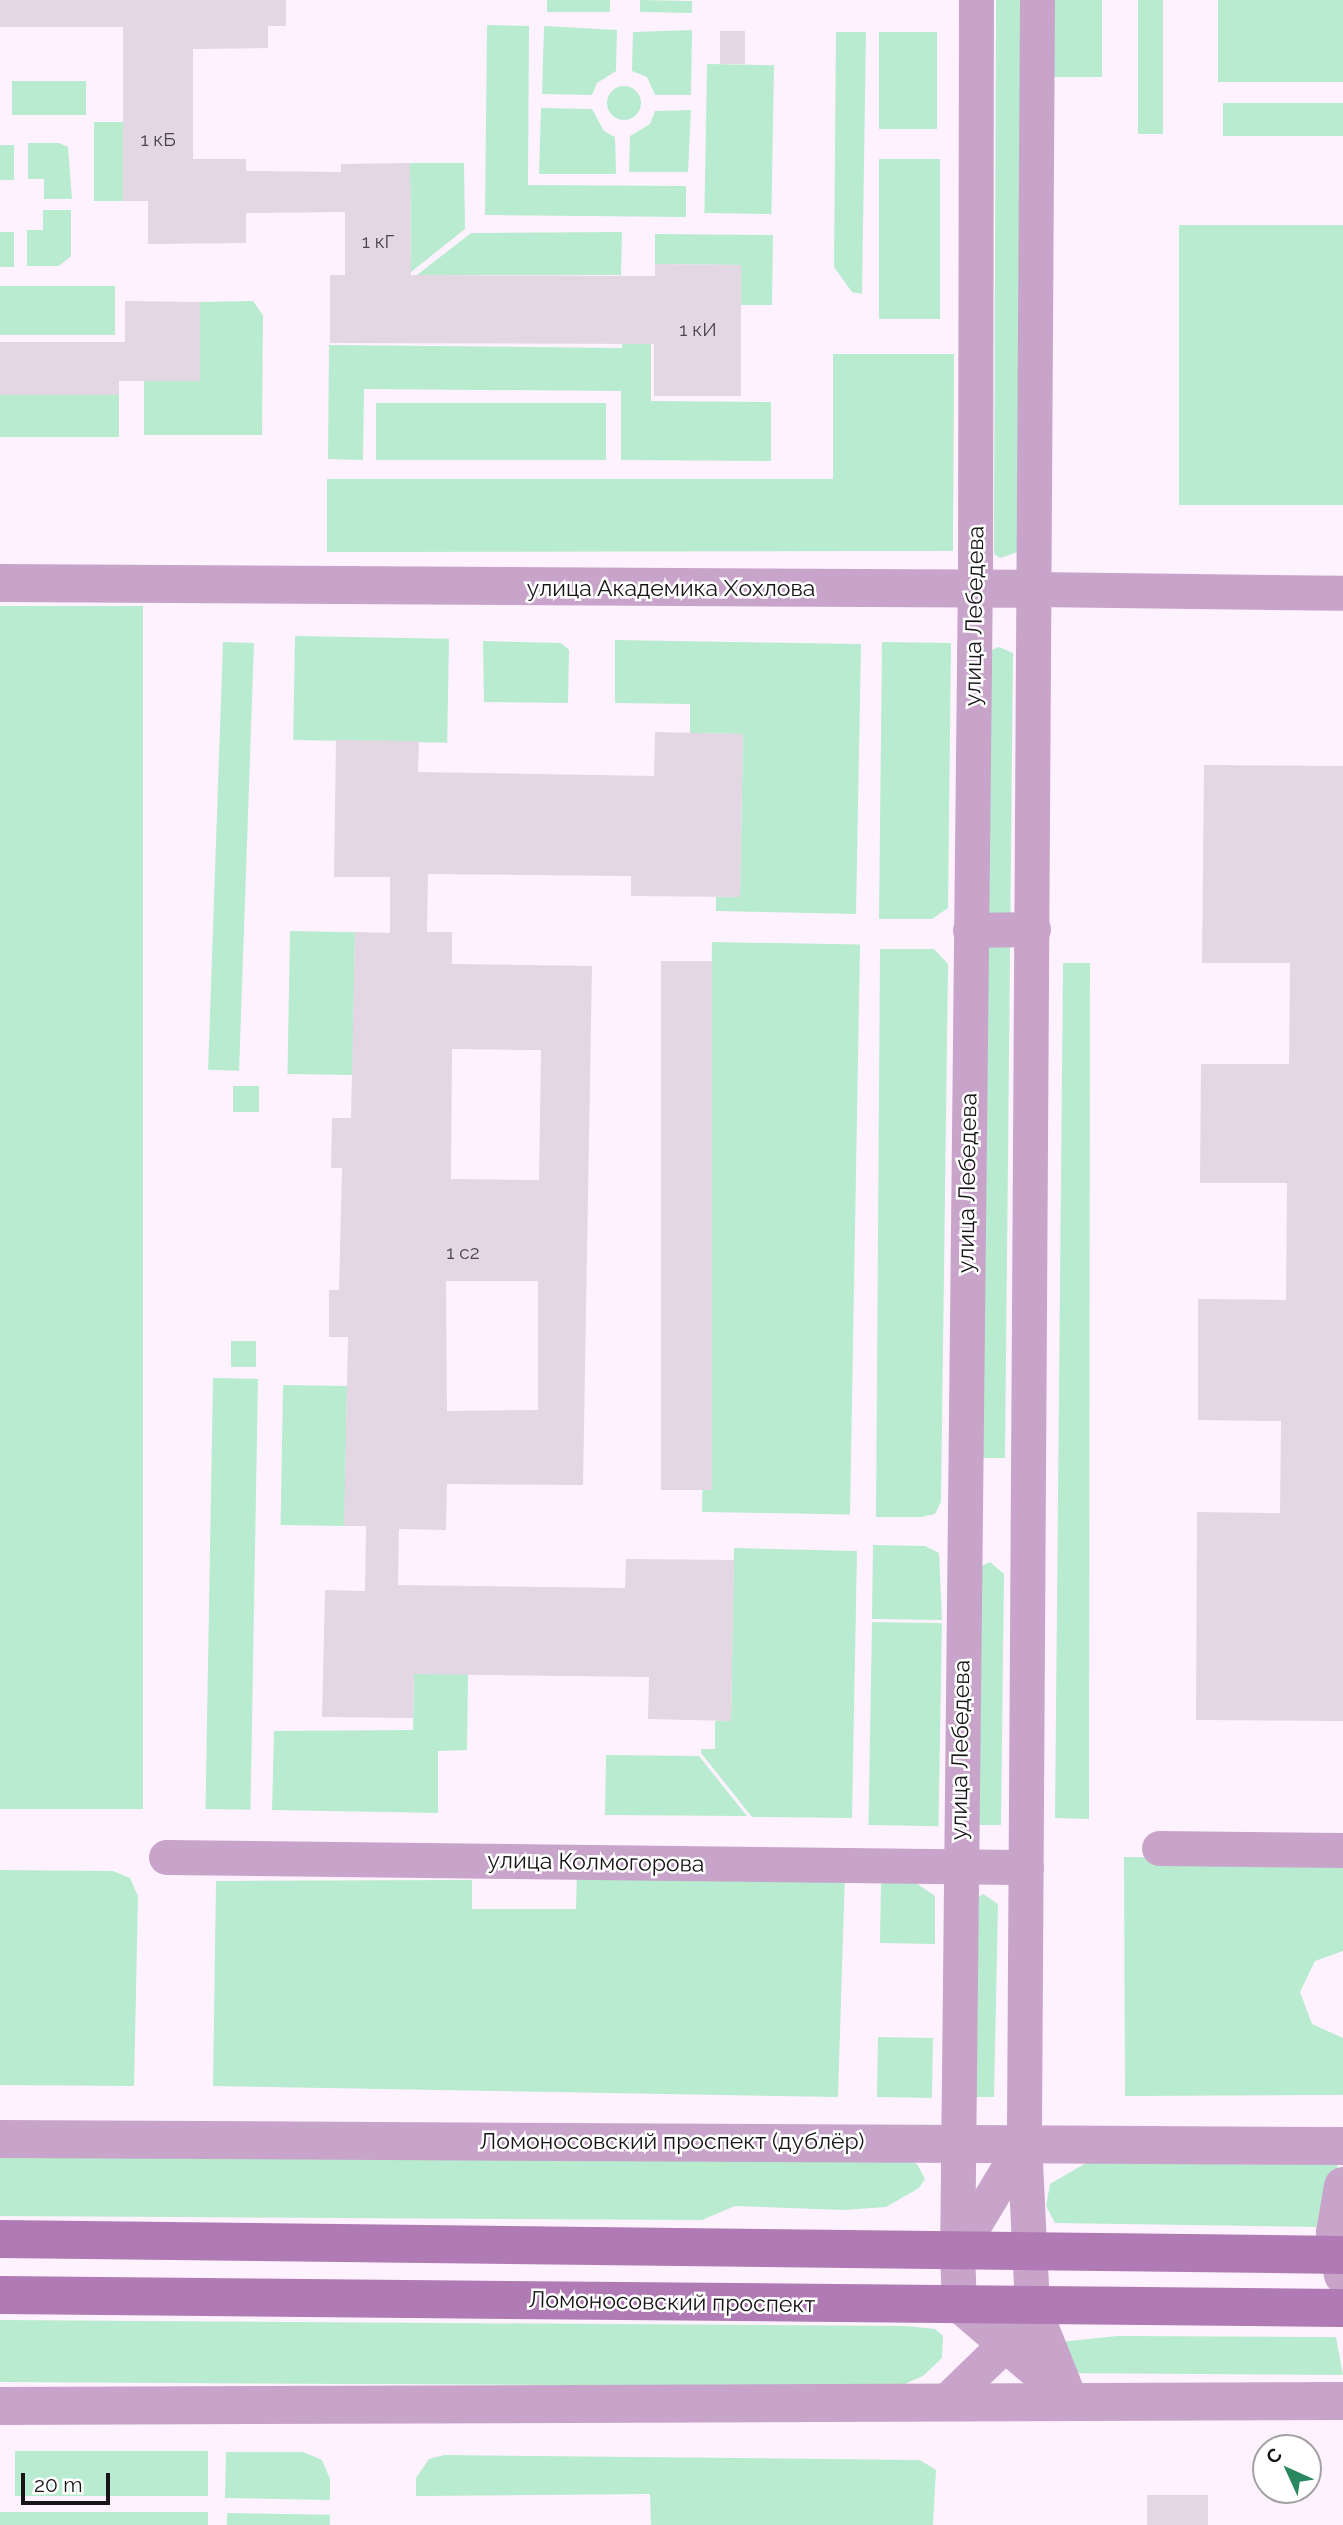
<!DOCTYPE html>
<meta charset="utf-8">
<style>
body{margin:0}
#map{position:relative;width:1343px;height:2525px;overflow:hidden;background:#fef2fe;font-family:Raleway,sans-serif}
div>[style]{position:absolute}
.green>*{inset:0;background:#b8ebcf;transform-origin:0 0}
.round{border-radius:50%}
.building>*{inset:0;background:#e2d7e3;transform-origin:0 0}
.minor>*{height:35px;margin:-17.5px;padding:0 17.5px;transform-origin:17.5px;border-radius:17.5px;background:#c8a4cb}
.tertiary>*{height:38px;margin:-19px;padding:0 19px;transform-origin:19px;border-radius:19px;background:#c8a4cb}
.secondary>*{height:38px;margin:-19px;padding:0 19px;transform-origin:19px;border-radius:19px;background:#b07bb4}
span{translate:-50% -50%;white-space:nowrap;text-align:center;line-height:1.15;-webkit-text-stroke:5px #fff;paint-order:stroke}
.number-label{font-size:19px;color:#4a454b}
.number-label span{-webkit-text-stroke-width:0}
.street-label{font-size:23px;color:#181418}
.north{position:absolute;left:1252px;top:2434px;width:70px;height:70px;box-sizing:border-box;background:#fff;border:2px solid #a3a1a3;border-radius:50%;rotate:315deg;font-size:19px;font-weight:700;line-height:28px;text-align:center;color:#181418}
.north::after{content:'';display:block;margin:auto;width:24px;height:32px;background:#2a885f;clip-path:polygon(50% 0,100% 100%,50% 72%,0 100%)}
.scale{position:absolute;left:21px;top:2473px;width:89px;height:32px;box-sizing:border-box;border:4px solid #181418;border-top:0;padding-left:9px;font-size:21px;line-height:24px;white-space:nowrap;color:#181418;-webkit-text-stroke:5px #fff;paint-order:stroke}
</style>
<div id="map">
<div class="green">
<i style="left:547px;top:0;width:63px;height:12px"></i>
<i style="left:640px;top:0;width:52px;height:12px;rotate:1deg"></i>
<i style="clip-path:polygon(996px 0,1024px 0,1018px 552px,1000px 558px,994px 554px)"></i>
<i style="left:1051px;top:0;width:51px;height:77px"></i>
<i style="left:1138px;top:0;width:25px;height:134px"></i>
<i style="left:1218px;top:0;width:125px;height:82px"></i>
<i style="clip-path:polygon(487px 25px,529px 26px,528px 185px,686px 186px,686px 217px,485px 215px)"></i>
<i style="clip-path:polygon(544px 26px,617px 30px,616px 71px,597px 83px,592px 95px,542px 94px)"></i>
<i style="clip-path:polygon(692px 30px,691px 95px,655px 95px,647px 77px,632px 71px,633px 32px)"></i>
<i style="clip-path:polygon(836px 32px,866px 32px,862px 294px,852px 292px,834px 267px)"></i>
<i style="left:879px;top:32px;width:58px;height:97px"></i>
<i style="left:707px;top:64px;width:67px;height:149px;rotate:1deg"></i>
<i style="left:86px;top:81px;width:34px;height:74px;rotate:90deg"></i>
<i class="round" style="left:607px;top:86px;width:34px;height:34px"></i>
<i style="left:1343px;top:103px;width:33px;height:120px;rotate:90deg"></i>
<i style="clip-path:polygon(541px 108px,592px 109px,604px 131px,615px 137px,616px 174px,539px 174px)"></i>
<i style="clip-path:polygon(691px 110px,688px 172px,629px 172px,630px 136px,650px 124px,655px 111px)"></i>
<i style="left:94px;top:122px;width:29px;height:79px"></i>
<i style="clip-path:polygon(28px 143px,59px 143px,68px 147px,72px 199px,44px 199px,44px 179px,28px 179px)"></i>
<i style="left:0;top:145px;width:14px;height:35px"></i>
<i style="left:879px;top:159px;width:61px;height:160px"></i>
<i style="clip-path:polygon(464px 163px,465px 229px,411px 272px,410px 163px)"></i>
<i style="clip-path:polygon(43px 210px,71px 210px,71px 256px,59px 266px,27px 266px,27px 230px,43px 230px)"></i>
<i style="left:1179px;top:225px;width:164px;height:280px"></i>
<i style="left:0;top:232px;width:14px;height:35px"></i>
<i style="clip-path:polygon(622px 232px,621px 275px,417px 275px,471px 233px)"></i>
<i style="clip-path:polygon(655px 234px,773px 235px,772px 305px,741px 305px,741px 265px,655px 264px)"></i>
<i style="left:0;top:286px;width:115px;height:49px"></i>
<i style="clip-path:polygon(253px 301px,263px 315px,262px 435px,144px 435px,144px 381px,200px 381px,200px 302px)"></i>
<i style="clip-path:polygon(622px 328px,651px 328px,651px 401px,771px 402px,771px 461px,621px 460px,621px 391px,364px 389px,363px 460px,328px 459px,329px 345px,622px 348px)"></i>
<i style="clip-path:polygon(833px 354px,954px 354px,953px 551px,327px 552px,327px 479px,833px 479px)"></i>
<i style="left:0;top:395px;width:119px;height:42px"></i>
<i style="left:376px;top:403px;width:230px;height:57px"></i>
<i style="left:0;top:606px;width:143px;height:1203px"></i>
<i style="left:295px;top:636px;width:154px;height:104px;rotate:1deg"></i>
<i style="clip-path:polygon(615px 640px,861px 644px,856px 914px,716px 911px,716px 897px,740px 897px,743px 734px,690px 733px,690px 704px,615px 703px)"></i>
<i style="clip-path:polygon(483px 641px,561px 643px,569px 650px,568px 703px,484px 702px)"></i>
<i style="left:223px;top:642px;width:31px;height:428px;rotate:2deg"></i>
<i style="clip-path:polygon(882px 642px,951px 643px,948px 908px,932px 919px,879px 919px)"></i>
<i style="clip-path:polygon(999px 647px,1013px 653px,1005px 1458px,978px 1458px,991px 650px)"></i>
<i style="left:290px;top:931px;width:65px;height:143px;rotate:1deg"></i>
<i style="left:712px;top:942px;width:148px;height:570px;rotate:1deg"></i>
<i style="clip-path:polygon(880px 949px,934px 949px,948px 964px,941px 1502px,935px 1514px,921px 1517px,876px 1517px)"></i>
<i style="clip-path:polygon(1063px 963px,1090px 963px,1089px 1819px,1055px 1818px)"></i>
<i style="left:233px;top:1086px;width:26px;height:26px"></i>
<i style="left:231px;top:1341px;width:25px;height:26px"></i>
<i style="left:213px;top:1378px;width:45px;height:431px;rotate:1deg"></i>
<i style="left:283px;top:1385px;width:64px;height:140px;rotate:1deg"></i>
<i style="clip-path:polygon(873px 1545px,925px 1546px,939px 1553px,942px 1620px,872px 1619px)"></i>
<i style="clip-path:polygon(734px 1548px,857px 1551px,852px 1818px,752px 1817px,701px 1753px,701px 1749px,715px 1749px,715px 1721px,731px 1720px)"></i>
<i style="clip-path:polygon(990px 1562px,1004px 1574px,1001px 1825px,973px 1825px,978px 1568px)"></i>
<i style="left:872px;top:1622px;width:70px;height:203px;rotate:1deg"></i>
<i style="clip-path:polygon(414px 1674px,468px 1674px,467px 1750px,438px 1751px,438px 1813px,272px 1810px,274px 1731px,413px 1730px)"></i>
<i style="clip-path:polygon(606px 1755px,699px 1756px,747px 1816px,605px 1815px)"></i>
<i style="clip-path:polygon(1124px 1857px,1343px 1859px,1343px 1951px,1315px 1961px,1300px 1992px,1312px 2024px,1343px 2038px,1343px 2095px,1125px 2096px)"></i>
<i style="clip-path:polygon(0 1870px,113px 1871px,130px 1878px,138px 1896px,134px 2086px,0 2085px)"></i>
<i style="clip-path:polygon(845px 1873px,838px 2097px,213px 2086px,216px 1881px,472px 1880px,472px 1909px,576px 1909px,577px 1874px)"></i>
<i style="clip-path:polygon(881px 1881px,913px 1881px,935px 1896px,935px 1944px,880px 1943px)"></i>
<i style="clip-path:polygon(983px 1894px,998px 1904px,994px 2097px,972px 2097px,978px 1897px)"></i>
<i style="left:878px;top:2037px;width:55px;height:60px;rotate:1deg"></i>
<i style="clip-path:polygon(0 2149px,907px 2160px,917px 2164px,925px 2179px,919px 2188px,886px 2207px,843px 2210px,735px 2206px,702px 2220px,0 2216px)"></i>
<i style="clip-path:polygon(1086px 2163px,1338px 2165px,1317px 2227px,1055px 2223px,1046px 2206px,1050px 2184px)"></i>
<i style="clip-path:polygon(0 2320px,906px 2326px,935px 2329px,943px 2336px,942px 2358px,923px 2376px,898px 2387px,0 2382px)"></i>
<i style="clip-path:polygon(1117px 2336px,1336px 2337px,1343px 2375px,1052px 2373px,1042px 2344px)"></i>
<i style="left:15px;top:2451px;width:193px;height:45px"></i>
<i style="clip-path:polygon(226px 2452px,303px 2452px,322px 2460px,330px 2479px,330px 2500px,225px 2498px)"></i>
<i style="clip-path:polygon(444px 2455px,920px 2460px,936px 2470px,933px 2525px,651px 2525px,650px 2494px,416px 2496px,416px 2478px,429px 2459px)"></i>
<i style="left:0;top:2512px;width:208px;height:13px"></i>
<i style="left:227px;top:2513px;width:103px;height:12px;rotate:1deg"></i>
</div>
<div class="building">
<i style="clip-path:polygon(0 0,286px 0,286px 26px,268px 26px,268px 48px,193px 49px,193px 159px,246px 159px,246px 171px,341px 172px,341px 164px,410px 163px,411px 275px,655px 276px,655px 264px,741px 265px,741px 396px,654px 396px,654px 344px,330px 343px,330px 275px,345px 275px,345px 212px,246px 213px,246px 243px,148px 244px,148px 201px,123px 201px,123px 27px,0 27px)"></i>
<i style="left:720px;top:31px;width:25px;height:33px"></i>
<i style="clip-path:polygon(125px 301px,200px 302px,200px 381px,119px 381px,119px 395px,0 395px,0 342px,125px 342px)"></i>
<i style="clip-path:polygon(evenodd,655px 732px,743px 734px,740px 897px,631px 896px,631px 876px,428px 874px,427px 932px,452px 932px,452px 964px,592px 966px,583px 1485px,447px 1484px,446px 1530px,399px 1529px,398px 1585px,625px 1588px,626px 1559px,734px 1560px,731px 1721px,648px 1719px,649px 1677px,414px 1674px,413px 1718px,322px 1717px,325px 1590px,365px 1591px,366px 1526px,344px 1526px,348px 1337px,329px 1337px,329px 1290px,339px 1290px,342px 1168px,331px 1168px,332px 1118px,351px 1118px,355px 932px,390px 933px,390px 877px,334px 877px,336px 740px,419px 741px,418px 772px,654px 776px,655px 732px,452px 1049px,541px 1050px,539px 1180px,451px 1179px,452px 1049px,655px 732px,446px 1281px,538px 1281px,538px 1410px,447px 1411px,446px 1281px)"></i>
<i style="clip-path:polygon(1204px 765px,1343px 766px,1343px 1721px,1196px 1720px,1197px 1512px,1280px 1513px,1281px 1421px,1198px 1420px,1198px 1299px,1286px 1300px,1287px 1183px,1200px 1183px,1201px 1064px,1289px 1064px,1290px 963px,1202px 963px)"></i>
<i style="left:661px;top:961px;width:51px;height:529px"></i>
<i style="left:1208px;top:2495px;width:30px;height:61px;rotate:90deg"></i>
</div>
<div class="minor">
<i style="left:976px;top:0;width:571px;rotate:90.1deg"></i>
<i style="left:975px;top:571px;width:1682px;rotate:90.61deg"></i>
<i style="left:957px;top:2253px;width:52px;rotate:87.8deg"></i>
<i style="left:959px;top:2305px;width:146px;rotate:40.6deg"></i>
<i style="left:1037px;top:0;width:2142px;rotate:90.35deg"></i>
<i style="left:1024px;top:2142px;width:163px;rotate:87.2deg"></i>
<i style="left:1032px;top:2305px;width:102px;rotate:68.2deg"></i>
<i style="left:1033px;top:589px;width:310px;rotate:0.7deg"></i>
<i style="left:970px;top:930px;width:63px;rotate:-0.9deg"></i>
<i style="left:1159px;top:1848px;width:184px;rotate:0.6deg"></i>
<i style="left:166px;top:1857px;width:860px;rotate:0.67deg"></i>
<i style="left:957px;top:2253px;width:130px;rotate:-58.9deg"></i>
<i style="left:946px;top:2401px;width:78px;rotate:-44deg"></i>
<i style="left:1002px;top:2347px;width:24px;rotate:-54deg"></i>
</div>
<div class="tertiary">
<i style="left:0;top:583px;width:1033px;rotate:0.33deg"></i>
<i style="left:0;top:2139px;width:1343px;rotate:0.3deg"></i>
<i style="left:1343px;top:2186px;width:48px;rotate:99.7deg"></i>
<i style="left:1335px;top:2233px;width:43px;rotate:79.2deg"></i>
<i style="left:0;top:2406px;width:1343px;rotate:-0.21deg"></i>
</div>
<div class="secondary">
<i style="left:0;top:2239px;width:1343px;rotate:0.68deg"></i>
<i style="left:0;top:2295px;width:1343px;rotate:0.55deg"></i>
</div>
<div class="number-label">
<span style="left:158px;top:140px">1 кБ</span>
<span style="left:378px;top:242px">1 кГ</span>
<span style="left:698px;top:330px">1 кИ</span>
<span style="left:463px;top:1253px">1 с2</span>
</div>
<div class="street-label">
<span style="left:671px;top:588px">улица Академика Хохлова</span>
<span style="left:974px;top:616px;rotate:-89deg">улица Лебедева</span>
<span style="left:967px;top:1183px;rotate:-89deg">улица Лебедева</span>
<span style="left:960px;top:1750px;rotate:-89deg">улица Лебедева</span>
<span style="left:596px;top:1862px;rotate:1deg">улица Колмогорова</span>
<span style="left:672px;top:2141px">Ломоносовский проспект (дублёр)</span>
<span style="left:672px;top:2302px;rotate:1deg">Ломоносовский проспект</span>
</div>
<div class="north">С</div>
<div class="scale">20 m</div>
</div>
